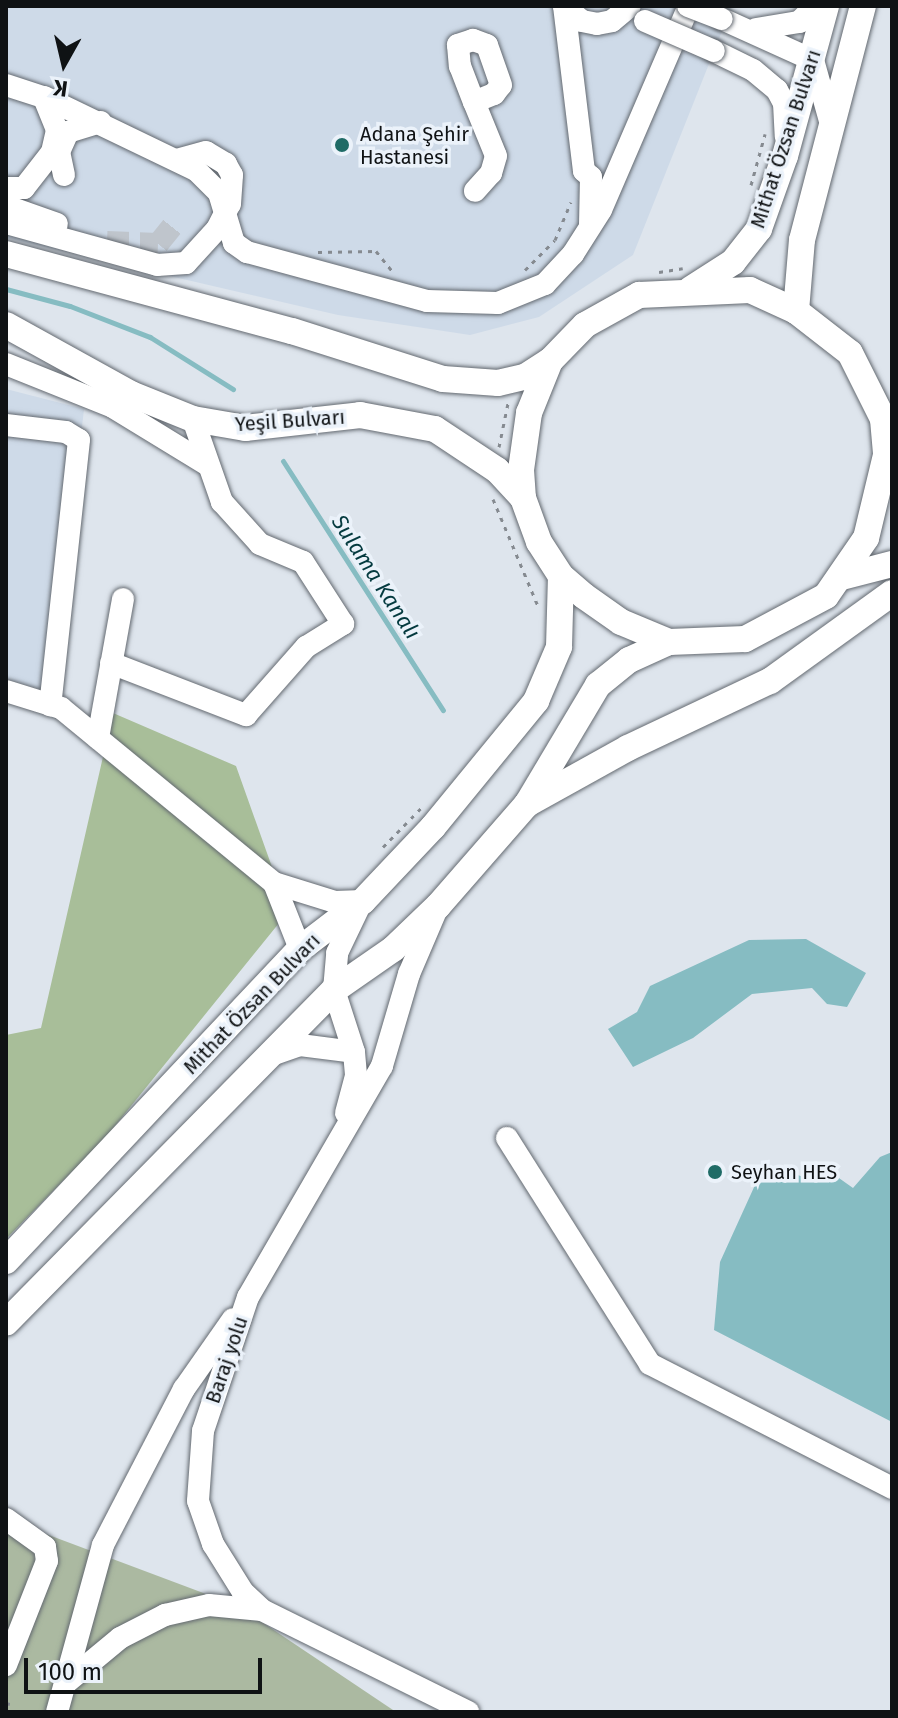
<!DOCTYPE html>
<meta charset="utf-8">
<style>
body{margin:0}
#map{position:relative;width:898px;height:1718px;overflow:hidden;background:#dee5ed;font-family:"Fira Sans",sans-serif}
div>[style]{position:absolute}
.built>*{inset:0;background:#cedae8}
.green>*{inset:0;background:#abb9a1}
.forest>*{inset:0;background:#a8be99}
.water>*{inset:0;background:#86bcc2}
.stream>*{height:5px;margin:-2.5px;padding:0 2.5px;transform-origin:2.5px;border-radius:2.5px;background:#86bcc2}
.minor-tunnel>*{height:22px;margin-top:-11px;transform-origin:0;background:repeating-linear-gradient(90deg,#bfc5cc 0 22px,transparent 0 33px)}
.path>*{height:3px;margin-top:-1.5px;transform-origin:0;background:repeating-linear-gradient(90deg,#858a90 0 4px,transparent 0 10px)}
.roads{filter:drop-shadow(0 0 2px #636970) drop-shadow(0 0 2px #636970)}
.minor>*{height:22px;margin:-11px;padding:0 11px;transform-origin:11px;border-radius:11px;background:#fff}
.major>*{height:26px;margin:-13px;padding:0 13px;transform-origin:13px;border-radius:13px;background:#fff}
.bridges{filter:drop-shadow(0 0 2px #636970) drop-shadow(0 0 2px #636970)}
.minor-bridge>*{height:22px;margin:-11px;padding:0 11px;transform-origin:11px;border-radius:11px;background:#fff}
.dots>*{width:22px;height:22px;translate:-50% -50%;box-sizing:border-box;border:4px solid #ebf2fa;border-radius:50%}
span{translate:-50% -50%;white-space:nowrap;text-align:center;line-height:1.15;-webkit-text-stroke:7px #ebf2fa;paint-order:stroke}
.poi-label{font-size:20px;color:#0f1214}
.left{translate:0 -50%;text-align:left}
.street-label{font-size:20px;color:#0f1214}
.water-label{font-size:22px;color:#043a3f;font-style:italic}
.frame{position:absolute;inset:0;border:8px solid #0f1214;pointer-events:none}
.north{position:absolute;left:24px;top:24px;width:80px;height:80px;-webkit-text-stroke:6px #ebf2fa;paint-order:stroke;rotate:188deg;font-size:22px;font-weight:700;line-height:32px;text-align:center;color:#0f1214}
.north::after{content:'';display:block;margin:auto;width:28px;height:36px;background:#0f1214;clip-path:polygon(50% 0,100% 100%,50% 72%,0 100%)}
.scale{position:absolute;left:24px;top:1658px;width:238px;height:36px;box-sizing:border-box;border:4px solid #0f1214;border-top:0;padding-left:10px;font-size:24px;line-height:28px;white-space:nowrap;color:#0f1214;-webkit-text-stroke:6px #ebf2fa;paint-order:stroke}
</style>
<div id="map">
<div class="built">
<i style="clip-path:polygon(6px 6px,732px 6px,633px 255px,539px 317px,470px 335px,338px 315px,6px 238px)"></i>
<i style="clip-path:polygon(6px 389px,84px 409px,52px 693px,6px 679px)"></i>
</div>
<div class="green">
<i style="clip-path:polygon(6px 1519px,238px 1606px,396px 1712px,6px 1712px)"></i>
</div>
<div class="forest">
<i style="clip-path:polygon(113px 713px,236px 766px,288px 912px,106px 1137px,6px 1239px,6px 1035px,41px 1028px)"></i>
</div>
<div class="water">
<i style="clip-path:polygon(806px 939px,866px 973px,847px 1007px,827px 1004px,812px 988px,752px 994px,693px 1038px,633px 1067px,608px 1029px,637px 1012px,650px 986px,749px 940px)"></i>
<i style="clip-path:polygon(892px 1152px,892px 1422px,714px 1330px,720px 1262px,765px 1163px,806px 1178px,829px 1171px,853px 1188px,880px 1157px)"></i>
</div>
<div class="stream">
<i style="left:6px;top:289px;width:66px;rotate:14.9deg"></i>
<i style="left:70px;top:306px;width:86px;rotate:21.2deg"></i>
<i style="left:150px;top:337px;width:98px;rotate:32.1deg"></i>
<i style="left:283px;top:461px;width:296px;rotate:57.3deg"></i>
</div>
<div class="minor-tunnel">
<i style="left:107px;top:242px;width:51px;rotate:2.2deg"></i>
<i style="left:158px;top:244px;width:27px;rotate:-51deg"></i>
</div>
<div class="path">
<i style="left:751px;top:185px;width:53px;rotate:-74.6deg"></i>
<i style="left:318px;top:252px;width:58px;rotate:-1deg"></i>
<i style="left:376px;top:251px;width:26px;rotate:51deg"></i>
<i style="left:525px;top:270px;width:42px;rotate:-45deg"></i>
<i style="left:555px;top:240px;width:41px;rotate:-67.2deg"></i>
<i style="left:659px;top:272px;width:24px;rotate:-9deg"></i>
<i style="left:499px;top:447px;width:45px;rotate:-78.4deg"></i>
<i style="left:493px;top:499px;width:116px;rotate:67.2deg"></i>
<i style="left:383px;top:847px;width:57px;rotate:-45.7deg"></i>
<i style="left:6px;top:1703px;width:4px;rotate:14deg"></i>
</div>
<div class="roads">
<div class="minor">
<i style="left:564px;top:6px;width:166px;rotate:83.1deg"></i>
<i style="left:584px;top:171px;width:9px;rotate:41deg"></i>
<i style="left:591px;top:177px;width:48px;rotate:91.2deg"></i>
<i style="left:564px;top:6px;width:23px;rotate:40deg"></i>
<i style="left:582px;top:21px;width:15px;rotate:11deg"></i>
<i style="left:597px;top:24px;width:15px;rotate:-11deg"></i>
<i style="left:612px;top:21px;width:23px;rotate:-40deg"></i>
<i style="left:722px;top:19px;width:100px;rotate:24.3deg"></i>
<i style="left:813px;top:60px;width:63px;rotate:74.4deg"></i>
<i style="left:756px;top:29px;width:44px;rotate:-9.2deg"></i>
<i style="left:799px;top:22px;width:23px;rotate:-45deg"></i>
<i style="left:714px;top:51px;width:43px;rotate:26deg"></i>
<i style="left:753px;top:70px;width:31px;rotate:40deg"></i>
<i style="left:777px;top:90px;width:15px;rotate:62deg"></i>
<i style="left:784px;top:103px;width:33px;rotate:87deg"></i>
<i style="left:6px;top:85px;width:40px;rotate:18deg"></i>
<i style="left:44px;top:97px;width:169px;rotate:25.7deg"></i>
<i style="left:196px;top:170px;width:33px;rotate:45deg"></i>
<i style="left:219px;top:193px;width:52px;rotate:73.3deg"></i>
<i style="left:234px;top:243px;width:16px;rotate:35deg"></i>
<i style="left:247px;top:252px;width:187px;rotate:15.2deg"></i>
<i style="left:427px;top:301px;width:71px;rotate:1.6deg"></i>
<i style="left:498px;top:303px;width:51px;rotate:-22deg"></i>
<i style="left:545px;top:284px;width:41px;rotate:-47deg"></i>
<i style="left:573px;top:254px;width:52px;rotate:-57.5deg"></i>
<i style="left:601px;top:210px;width:222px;rotate:-66.7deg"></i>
<i style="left:474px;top:102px;width:22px;rotate:-22deg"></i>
<i style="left:494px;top:94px;width:11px;rotate:-52deg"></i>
<i style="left:501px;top:85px;width:42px;rotate:-109.3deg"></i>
<i style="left:487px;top:45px;width:15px;rotate:-160deg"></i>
<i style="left:473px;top:40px;width:16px;rotate:162deg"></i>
<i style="left:458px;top:45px;width:21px;rotate:85deg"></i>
<i style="left:460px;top:66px;width:39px;rotate:69deg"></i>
<i style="left:474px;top:102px;width:58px;rotate:67.8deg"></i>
<i style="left:496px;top:156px;width:18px;rotate:106deg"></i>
<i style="left:491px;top:173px;width:24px;rotate:132deg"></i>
<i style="left:64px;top:175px;width:24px;rotate:-102deg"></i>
<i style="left:59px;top:152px;width:22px;rotate:-66deg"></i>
<i style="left:68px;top:132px;width:34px;rotate:-17deg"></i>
<i style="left:6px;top:188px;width:18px"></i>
<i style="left:24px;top:188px;width:46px;rotate:-52.1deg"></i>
<i style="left:52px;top:152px;width:23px;rotate:-77deg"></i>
<i style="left:57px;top:130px;width:35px;rotate:-112deg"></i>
<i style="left:6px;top:206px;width:54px;rotate:19.4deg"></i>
<i style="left:6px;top:223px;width:157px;rotate:15.5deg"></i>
<i style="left:157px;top:265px;width:29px;rotate:-4deg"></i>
<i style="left:186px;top:263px;width:46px;rotate:-47.6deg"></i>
<i style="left:217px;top:229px;width:28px;rotate:-63deg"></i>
<i style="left:230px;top:204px;width:29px;rotate:-86deg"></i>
<i style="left:232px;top:175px;width:13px;rotate:-119deg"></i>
<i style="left:226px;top:164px;width:23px;rotate:-149deg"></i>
<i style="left:206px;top:152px;width:31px;rotate:165deg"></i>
<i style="left:6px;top:364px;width:115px;rotate:21.9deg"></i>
<i style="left:113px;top:407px;width:109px;rotate:31.5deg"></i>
<i style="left:6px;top:425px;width:60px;rotate:6.7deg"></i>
<i style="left:66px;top:432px;width:15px;rotate:32deg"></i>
<i style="left:79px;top:440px;width:267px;rotate:96.2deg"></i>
<i style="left:111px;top:663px;width:145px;rotate:21.1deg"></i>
<i style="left:246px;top:715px;width:91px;rotate:-48.6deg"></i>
<i style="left:306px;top:647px;width:44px;rotate:-31.9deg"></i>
<i style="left:343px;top:624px;width:74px;rotate:-122.8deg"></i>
<i style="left:303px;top:562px;width:47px;rotate:-157.3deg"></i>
<i style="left:260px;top:544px;width:57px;rotate:-132.1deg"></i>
<i style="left:222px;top:502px;width:88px;rotate:-109.3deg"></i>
<i style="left:6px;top:691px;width:58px;rotate:17.2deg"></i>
<i style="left:61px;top:708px;width:276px;rotate:39.4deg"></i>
<i style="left:274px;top:883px;width:64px;rotate:17.3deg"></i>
<i style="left:335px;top:902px;width:28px;rotate:-2deg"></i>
<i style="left:98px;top:738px;width:141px;rotate:-79.8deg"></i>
<i style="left:274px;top:883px;width:71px;rotate:68.5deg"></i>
<i style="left:436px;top:911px;width:69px;rotate:113.2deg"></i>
<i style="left:409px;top:974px;width:96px;rotate:106.4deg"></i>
<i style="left:382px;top:1066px;width:267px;rotate:120.1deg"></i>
<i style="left:248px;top:1297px;width:141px;rotate:108.6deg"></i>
<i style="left:203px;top:1431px;width:70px;rotate:94.1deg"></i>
<i style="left:198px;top:1501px;width:46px;rotate:70.8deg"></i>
<i style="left:213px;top:1544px;width:57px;rotate:58deg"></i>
<i style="left:243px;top:1592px;width:26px;rotate:43deg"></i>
<i style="left:262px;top:1610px;width:230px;rotate:26.3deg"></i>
<i style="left:271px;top:1055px;width:31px;rotate:-19deg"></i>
<i style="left:300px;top:1045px;width:54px;rotate:7.4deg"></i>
<i style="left:346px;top:1113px;width:39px;rotate:-75deg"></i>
<i style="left:356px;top:1075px;width:23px;rotate:-95deg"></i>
<i style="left:354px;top:1052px;width:65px;rotate:-107.9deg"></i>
<i style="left:334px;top:990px;width:37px;rotate:-85deg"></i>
<i style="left:337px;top:953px;width:53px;rotate:-64.4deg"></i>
<i style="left:507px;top:1138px;width:267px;rotate:57.7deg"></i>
<i style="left:650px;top:1364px;width:272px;rotate:27.1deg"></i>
<i style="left:6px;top:1519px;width:48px;rotate:35.7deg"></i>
<i style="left:45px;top:1547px;width:14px;rotate:82deg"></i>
<i style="left:47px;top:1561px;width:112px;rotate:111.5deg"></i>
<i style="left:67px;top:1682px;width:69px;rotate:-39.7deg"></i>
<i style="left:120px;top:1638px;width:51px;rotate:-27.1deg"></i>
<i style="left:165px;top:1615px;width:45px;rotate:-12.8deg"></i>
<i style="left:209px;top:1605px;width:53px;rotate:5.4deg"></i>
<i style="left:57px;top:1712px;width:173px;rotate:-74.6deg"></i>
<i style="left:103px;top:1545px;width:176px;rotate:-62.6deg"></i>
<i style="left:184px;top:1389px;width:85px;rotate:-55deg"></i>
</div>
<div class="major">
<i style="left:6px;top:254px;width:296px;rotate:15.1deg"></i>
<i style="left:292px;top:331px;width:158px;rotate:17.6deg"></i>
<i style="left:443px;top:379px;width:55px;rotate:4.2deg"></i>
<i style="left:498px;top:383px;width:28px;rotate:-13deg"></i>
<i style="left:525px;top:377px;width:30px;rotate:-33deg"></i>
<i style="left:550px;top:361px;width:50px;rotate:-45.8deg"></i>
<i style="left:585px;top:325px;width:62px;rotate:-29.1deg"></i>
<i style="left:639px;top:295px;width:111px;rotate:-2.6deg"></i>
<i style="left:750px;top:290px;width:51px;rotate:24.5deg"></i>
<i style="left:796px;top:311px;width:68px;rotate:37.9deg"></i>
<i style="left:850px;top:353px;width:74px;rotate:63.4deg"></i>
<i style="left:883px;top:419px;width:36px;rotate:85deg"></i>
<i style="left:886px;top:455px;width:85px;rotate:103.5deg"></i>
<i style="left:866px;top:538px;width:70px;rotate:124.6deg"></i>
<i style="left:826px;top:596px;width:92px;rotate:152deg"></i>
<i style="left:745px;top:639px;width:76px;rotate:177.7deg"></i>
<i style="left:669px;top:642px;width:44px;rotate:155.8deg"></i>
<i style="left:629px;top:660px;width:40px;rotate:141deg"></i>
<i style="left:598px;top:685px;width:139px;rotate:120.8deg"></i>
<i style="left:527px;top:804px;width:135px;rotate:131.1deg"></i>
<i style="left:438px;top:906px;width:62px;rotate:136.3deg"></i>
<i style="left:393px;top:949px;width:72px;rotate:145.2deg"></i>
<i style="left:334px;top:990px;width:467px;rotate:134.6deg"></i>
<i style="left:691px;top:289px;width:50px;rotate:-32.7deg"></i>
<i style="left:733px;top:262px;width:42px;rotate:-51.8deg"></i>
<i style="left:759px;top:229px;width:77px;rotate:-70.4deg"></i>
<i style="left:785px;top:156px;width:156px;rotate:-74.7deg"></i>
<i style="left:796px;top:311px;width:71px;rotate:-85.2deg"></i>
<i style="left:802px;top:240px;width:242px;rotate:-75.4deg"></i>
<i style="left:6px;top:325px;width:143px;rotate:28.9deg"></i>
<i style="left:131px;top:394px;width:67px;rotate:22deg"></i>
<i style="left:193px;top:419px;width:53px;rotate:9.8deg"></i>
<i style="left:245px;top:428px;width:116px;rotate:-6.4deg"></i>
<i style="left:360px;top:415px;width:76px;rotate:10.6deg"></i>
<i style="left:435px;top:429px;width:74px;rotate:33.5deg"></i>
<i style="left:497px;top:470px;width:38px;rotate:47deg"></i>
<i style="left:550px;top:361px;width:56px;rotate:112deg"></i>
<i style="left:529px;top:413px;width:58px;rotate:98deg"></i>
<i style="left:521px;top:470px;width:28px;rotate:86deg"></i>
<i style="left:523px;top:498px;width:47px;rotate:70deg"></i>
<i style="left:539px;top:542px;width:40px;rotate:57.1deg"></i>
<i style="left:561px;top:576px;width:30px;rotate:41deg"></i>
<i style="left:584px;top:596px;width:45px;rotate:35.1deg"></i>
<i style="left:621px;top:622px;width:52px;rotate:22.6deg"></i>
<i style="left:842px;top:577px;width:52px;rotate:-14.6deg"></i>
<i style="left:527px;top:804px;width:115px;rotate:-29deg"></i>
<i style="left:628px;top:748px;width:157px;rotate:-25.3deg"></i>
<i style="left:770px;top:681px;width:150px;rotate:-35.8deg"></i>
<i style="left:6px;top:1261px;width:429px;rotate:-46.7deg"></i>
<i style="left:300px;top:949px;width:79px;rotate:-37.3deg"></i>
<i style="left:363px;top:901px;width:102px;rotate:-46.6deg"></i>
<i style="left:433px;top:827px;width:163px;rotate:-50.7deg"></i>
<i style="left:536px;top:701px;width:59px;rotate:-66.9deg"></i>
<i style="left:559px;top:647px;width:71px;rotate:-88.4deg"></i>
</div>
</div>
<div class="bridges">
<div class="minor-bridge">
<i style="left:688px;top:6px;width:36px;rotate:21deg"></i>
<i style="left:645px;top:21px;width:75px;rotate:23.5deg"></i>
</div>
</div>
<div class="dots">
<i style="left:342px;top:145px;background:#1f6b66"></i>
<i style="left:715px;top:1172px;background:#1f6b66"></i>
</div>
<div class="poi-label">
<span class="left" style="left:360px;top:146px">Adana Şehir<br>Hastanesi</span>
<span class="left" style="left:731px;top:1172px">Seyhan HES</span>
</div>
<div class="street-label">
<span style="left:786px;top:139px;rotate:-72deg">Mithat Özsan Bulvarı</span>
<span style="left:290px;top:421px;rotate:-4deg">Yeşil Bulvarı</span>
<span style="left:252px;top:1004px;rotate:-46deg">Mithat Özsan Bulvarı</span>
<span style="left:227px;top:1360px;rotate:-71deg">Baraj yolu</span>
</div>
<div class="water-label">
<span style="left:376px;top:577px;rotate:57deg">Sulama Kanalı</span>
</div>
<div class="frame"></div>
<div class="north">K</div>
<div class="scale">100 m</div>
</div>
